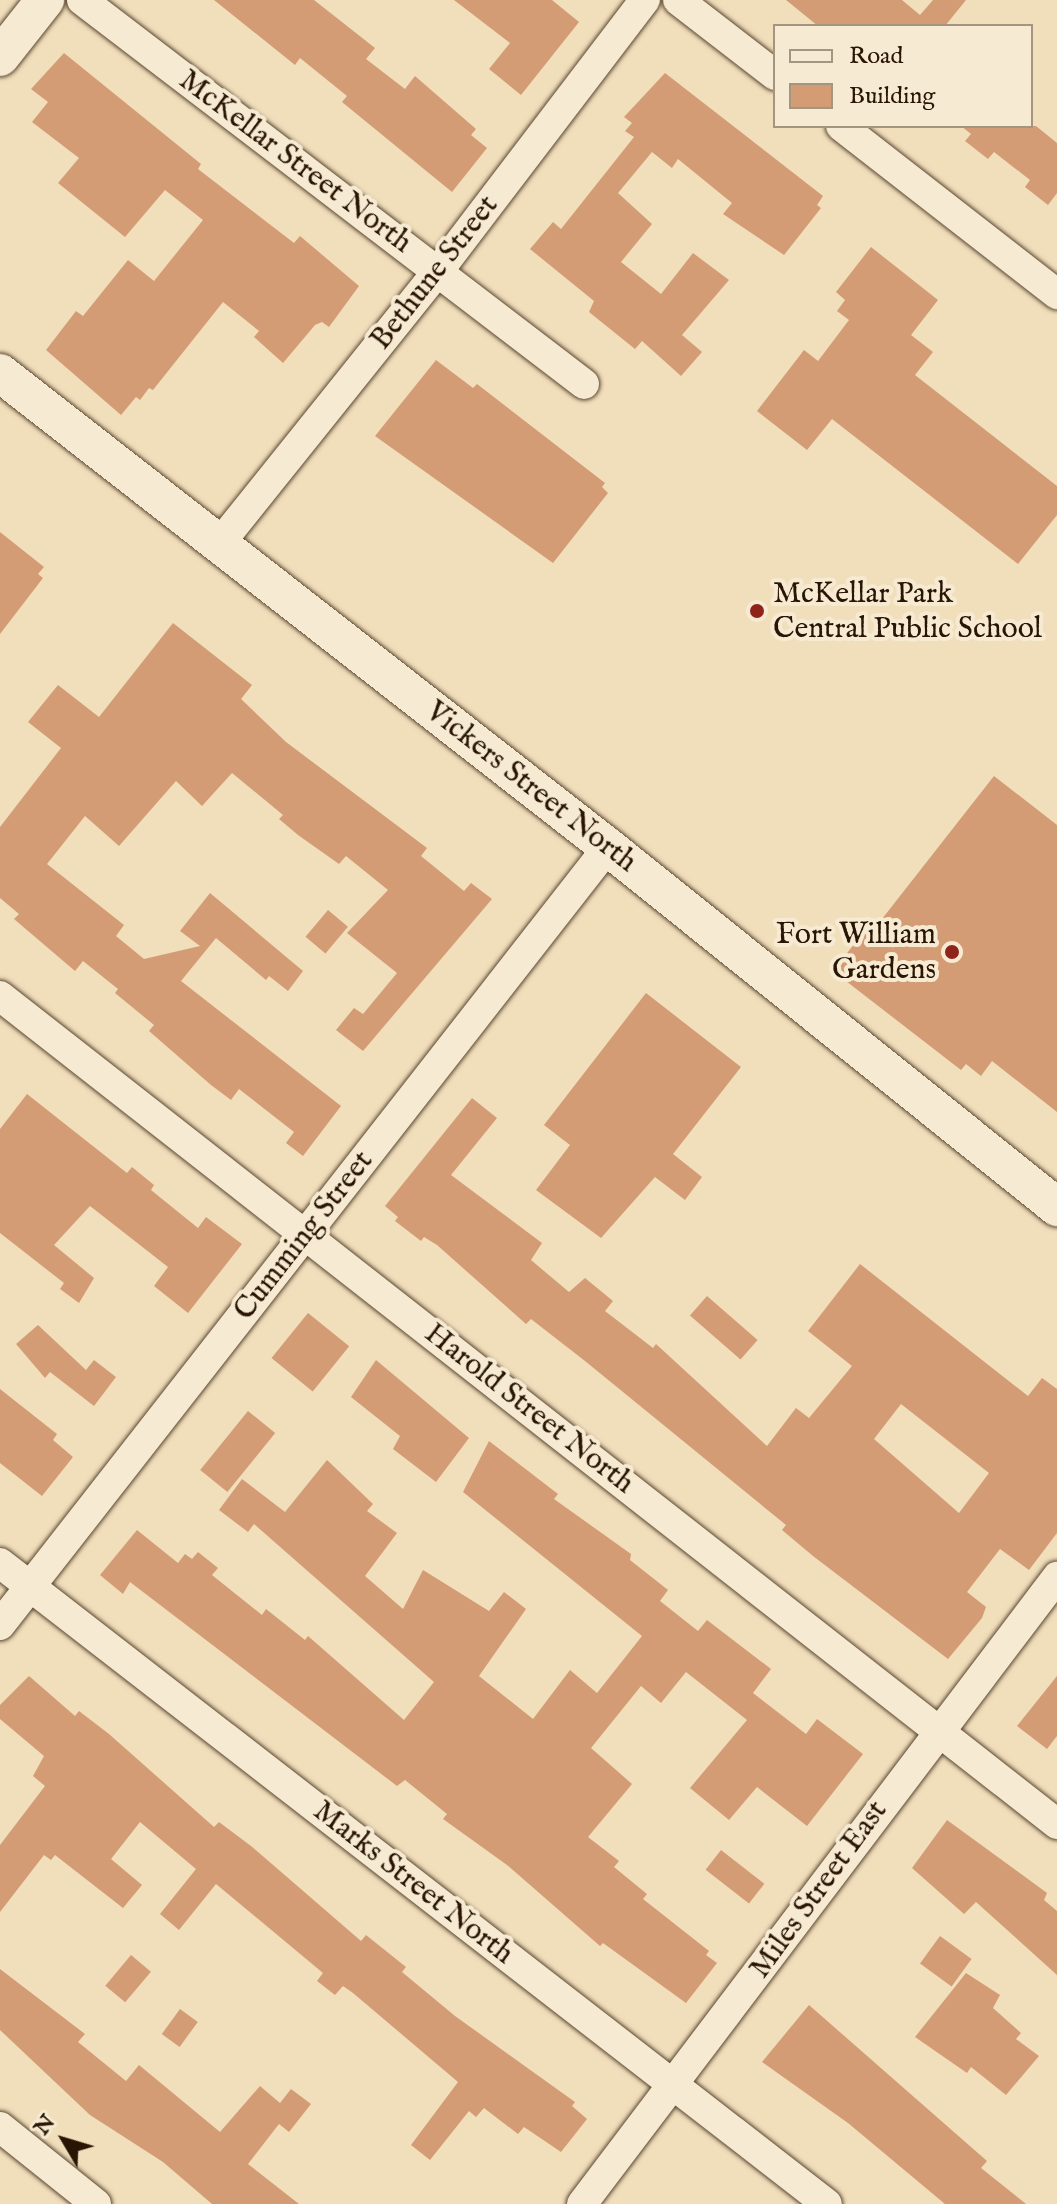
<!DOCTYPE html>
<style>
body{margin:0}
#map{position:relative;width:1057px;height:2204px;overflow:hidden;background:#f1debb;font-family:"IM FELL English",serif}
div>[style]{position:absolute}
.building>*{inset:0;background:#d49c75;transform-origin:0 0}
.roads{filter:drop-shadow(0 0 2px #5a4731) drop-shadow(0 0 2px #5a4731)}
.minor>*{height:30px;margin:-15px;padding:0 15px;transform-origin:15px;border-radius:15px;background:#f6ead3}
.tertiary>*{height:38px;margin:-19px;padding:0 19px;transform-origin:19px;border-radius:19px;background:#f6ead3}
.dots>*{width:22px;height:22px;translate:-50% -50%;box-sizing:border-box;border:4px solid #f6ead3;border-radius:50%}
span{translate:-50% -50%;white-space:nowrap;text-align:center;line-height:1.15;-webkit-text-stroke:8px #f6ead3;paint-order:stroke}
.street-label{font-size:30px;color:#281503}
.poi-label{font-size:30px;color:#281503}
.left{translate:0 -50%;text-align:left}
.right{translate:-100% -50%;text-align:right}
.legend{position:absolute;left:773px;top:24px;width:260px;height:104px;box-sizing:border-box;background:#f6ead3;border:2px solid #a49580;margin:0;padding:10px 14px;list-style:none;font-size:24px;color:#281503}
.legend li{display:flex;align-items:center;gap:16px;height:40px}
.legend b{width:40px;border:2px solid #a49580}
.north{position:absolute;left:24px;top:2100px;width:80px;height:80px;-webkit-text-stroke:6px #f6ead3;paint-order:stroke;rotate:308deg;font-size:22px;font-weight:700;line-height:32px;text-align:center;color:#281503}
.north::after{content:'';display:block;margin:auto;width:28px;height:36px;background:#281503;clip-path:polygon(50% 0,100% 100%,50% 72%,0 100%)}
</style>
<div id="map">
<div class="building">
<i style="clip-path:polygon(214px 0,314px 0,375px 48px,366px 59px,405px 89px,415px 76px,476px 129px,471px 135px,487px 148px,452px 192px,342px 102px,347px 96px,300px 58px,295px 65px)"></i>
<i style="clip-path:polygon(454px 0,552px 0,579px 22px,521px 95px,489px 69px,510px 43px)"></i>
<i style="clip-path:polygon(786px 0,902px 0,920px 15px,933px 0,966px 0,945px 26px,818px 26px)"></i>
<i style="clip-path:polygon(64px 53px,201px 164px,198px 169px,294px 243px,300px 236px,359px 286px,329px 327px,322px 322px,315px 325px,283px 363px,254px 337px,259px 331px,223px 302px,153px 390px,149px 388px,140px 400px,136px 397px,121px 415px,46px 350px,76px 311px,83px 316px,128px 260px,154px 281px,203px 220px,165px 190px,125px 237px,58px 183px,79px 158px,32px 122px,48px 102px,31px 89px)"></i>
<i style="clip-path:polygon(665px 73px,823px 196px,817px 205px,821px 208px,784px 255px,723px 214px,732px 203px,678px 159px,672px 168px,652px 152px,618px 193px,652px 224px,621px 262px,661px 294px,693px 253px,729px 280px,682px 335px,702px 352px,681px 376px,642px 341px,635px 349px,589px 312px,594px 301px,530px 249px,553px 222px,561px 229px,634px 137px,625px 131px,632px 123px,624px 117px)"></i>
<i style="clip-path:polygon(961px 126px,1036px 126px,1057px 143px,1057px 193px,1048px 205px,1025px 187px,1030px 180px,994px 152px,988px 159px,965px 141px,971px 134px)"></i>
<i style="clip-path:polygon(871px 247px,938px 300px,911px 335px,933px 352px,915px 375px,1057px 486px,1057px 515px,1018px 564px,832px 419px,807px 450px,757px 411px,804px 350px,818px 361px,849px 320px,837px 311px,845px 300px,836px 292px)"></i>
<i style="clip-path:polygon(436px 360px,473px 388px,477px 384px,605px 483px,602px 487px,608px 493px,553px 563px,375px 436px)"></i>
<i style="clip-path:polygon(0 532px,44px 567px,38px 574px,43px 578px,0 634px)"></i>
<i style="clip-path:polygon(173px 623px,252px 685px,241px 699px,286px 742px,427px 848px,421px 856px,464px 891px,471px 883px,492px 899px,363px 1051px,336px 1030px,354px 1008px,363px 1014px,397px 973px,347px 933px,388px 890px,346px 856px,339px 864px,298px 835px,279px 819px,283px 815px,232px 773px,202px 806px,176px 781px,119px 846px,85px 816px,47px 864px,124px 925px,116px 936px,144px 959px,200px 946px,180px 931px,210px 893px,303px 971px,288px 991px,269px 976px,266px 980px,216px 938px,181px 981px,341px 1106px,303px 1156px,286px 1143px,294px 1132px,239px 1089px,231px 1100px,211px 1085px,149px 1031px,154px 1025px,115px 993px,118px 989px,83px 961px,75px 971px,14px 919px,19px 914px,0 898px,0 827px,61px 748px,28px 722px,58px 685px,99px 717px)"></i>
<i style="clip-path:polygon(994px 776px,1057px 825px,1057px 1112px,992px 1061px,981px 1076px,966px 1064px,961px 1070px,833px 971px,866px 929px,871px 933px)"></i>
<i style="left:328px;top:910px;width:26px;height:35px;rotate:40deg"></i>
<i style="clip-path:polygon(646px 993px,741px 1067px,673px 1154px,702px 1177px,685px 1200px,655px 1177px,601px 1238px,536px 1190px,570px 1145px,544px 1125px)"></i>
<i style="clip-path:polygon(27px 1094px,127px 1173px,132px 1167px,154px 1185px,151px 1190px,198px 1228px,206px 1217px,242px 1244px,188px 1313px,154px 1286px,168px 1267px,90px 1206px,54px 1245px,94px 1278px,79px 1303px,60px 1289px,64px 1283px,0 1233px,0 1129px)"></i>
<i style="clip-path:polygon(evenodd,472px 1098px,497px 1118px,451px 1175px,542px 1243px,531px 1260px,569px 1292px,585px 1278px,613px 1301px,605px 1311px,653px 1348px,656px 1344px,767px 1446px,796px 1408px,809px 1418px,852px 1366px,808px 1331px,860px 1264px,1028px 1396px,1042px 1378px,1057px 1389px,1057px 1533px,1029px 1570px,1000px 1549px,967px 1592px,986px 1607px,982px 1618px,948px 1659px,813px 1556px,782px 1530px,786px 1525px,585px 1361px,531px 1319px,526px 1324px,437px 1245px,424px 1237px,421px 1241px,395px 1221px,398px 1217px,385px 1206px,472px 1098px,901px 1404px,989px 1473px,959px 1513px,874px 1439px,901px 1404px)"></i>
<i style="left:707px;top:1296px;width:67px;height:26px;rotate:41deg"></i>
<i style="left:308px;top:1313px;width:53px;height:58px;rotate:39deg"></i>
<i style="clip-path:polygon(38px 1325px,86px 1370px,94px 1360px,116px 1377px,94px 1406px,50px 1372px,45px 1378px,16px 1344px)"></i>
<i style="clip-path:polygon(376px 1360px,469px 1438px,436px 1482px,393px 1449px,400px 1436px,351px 1397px)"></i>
<i style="clip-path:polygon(0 1389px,57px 1434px,53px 1440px,73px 1457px,42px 1496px,0 1463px)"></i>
<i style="left:248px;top:1411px;width:35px;height:76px;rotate:39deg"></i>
<i style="clip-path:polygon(489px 1441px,558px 1494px,554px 1499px,631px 1554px,630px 1560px,668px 1590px,660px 1601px,698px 1631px,707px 1620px,771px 1669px,753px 1693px,806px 1734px,817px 1719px,863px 1754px,807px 1826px,757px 1787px,729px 1820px,690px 1788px,747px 1720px,686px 1672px,661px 1703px,641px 1686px,591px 1748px,632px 1784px,588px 1837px,619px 1861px,614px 1867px,647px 1894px,643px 1899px,709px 1951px,706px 1955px,717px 1963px,686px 2003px,603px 1943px,600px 1946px,507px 1865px,443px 1819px,447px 1814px,405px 1780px,397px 1786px,130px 1582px,123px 1594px,100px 1575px,137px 1530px,178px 1563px,185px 1554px,192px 1559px,198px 1552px,218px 1568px,212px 1575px,262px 1615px,266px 1609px,305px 1640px,308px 1636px,404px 1720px,434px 1682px,254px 1524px,248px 1532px,219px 1510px,242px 1479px,285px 1512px,327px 1460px,373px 1504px,367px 1511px,397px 1533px,365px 1576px,403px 1609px,423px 1570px,489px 1611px,504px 1592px,526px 1609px,479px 1676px,533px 1719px,570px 1670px,597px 1693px,642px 1636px,463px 1492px)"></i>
<i style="clip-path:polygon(29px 1676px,75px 1716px,79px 1711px,109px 1734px,214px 1827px,219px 1822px,251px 1846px,361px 1941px,366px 1935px,406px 1967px,402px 1972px,455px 2016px,575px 2102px,572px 2106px,587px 2119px,561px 2152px,524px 2127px,518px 2134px,484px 2108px,476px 2117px,469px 2111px,430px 2160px,411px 2145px,458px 2082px,353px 1993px,343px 1986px,335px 1995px,317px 1981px,323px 1973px,216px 1884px,179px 1930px,160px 1914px,196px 1869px,140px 1822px,111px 1859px,142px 1885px,123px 1908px,55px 1855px,51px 1860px,44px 1855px,0 1912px,0 1845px,45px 1786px,33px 1776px,44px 1756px,0 1719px,0 1705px)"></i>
<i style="clip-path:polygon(1057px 1676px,1057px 1736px,1047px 1749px,1017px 1726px)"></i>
<i style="clip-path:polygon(947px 1820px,1047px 1893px,1044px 1900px,1057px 1911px,1057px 1975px,976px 1902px,964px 1914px,912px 1868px)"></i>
<i style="left:721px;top:1850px;width:55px;height:25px;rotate:38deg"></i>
<i style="left:940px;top:1936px;width:39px;height:34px;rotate:36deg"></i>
<i style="left:131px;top:1955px;width:26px;height:40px;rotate:40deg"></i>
<i style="clip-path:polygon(0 1969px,85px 2034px,78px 2042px,126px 2081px,139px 2065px,220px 2132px,260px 2086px,280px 2103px,291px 2089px,311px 2104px,289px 2132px,279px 2124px,248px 2164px,299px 2204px,212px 2204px,163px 2162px,90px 2115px,0 2030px)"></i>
<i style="clip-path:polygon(966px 1973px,1000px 1995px,993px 2008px,1021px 2033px,1016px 2039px,1039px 2056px,1006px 2095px,971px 2067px,967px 2073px,915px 2037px)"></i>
<i style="clip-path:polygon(809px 2005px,987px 2161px,981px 2168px,1026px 2204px,945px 2204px,848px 2123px,762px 2062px)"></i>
<i style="left:180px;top:2009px;width:22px;height:31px;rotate:36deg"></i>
</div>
<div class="roads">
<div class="minor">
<i style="left:82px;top:0;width:632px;rotate:37.41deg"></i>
<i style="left:678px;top:0;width:123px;rotate:37.7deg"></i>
<i style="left:841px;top:126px;width:274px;rotate:37.9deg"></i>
<i style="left:220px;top:543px;width:350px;rotate:-51.3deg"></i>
<i style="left:439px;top:270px;width:340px;rotate:-52.7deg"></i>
<i style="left:0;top:996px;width:1343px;rotate:38.07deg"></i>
<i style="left:0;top:1563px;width:1046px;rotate:37.78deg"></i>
<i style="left:0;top:1625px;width:987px;rotate:-51.99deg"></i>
<i style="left:0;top:2127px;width:123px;rotate:38.7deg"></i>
<i style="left:582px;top:2204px;width:787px;rotate:-52.85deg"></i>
</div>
<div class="tertiary">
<i style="left:0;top:57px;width:73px;rotate:-51.7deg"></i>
<i style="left:0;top:373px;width:771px;rotate:37.94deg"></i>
<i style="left:608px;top:847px;width:576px;rotate:38.72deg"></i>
</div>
</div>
<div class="dots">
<i style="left:757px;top:611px;background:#8f2418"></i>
<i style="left:952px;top:952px;background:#8f2418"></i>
</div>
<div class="street-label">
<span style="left:295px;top:162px;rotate:37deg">McKellar Street North</span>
<span style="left:435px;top:273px;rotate:-52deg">Bethune Street</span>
<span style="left:531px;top:787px;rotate:38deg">Vickers Street North</span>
<span style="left:304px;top:1236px;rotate:-52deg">Cumming Street</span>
<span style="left:529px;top:1409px;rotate:38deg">Harold Street North</span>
<span style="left:413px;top:1883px;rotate:38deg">Marks Street North</span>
<span style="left:819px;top:1890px;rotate:-54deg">Miles Street East</span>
</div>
<div class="poi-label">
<span class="left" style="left:773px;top:611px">McKellar Park<br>Central Public School</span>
<span class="right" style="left:936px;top:952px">Fort William<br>Gardens</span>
</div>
<ul class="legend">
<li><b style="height:10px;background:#f6ead3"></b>Road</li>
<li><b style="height:22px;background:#d49c75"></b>Building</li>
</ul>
<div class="north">N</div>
</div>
